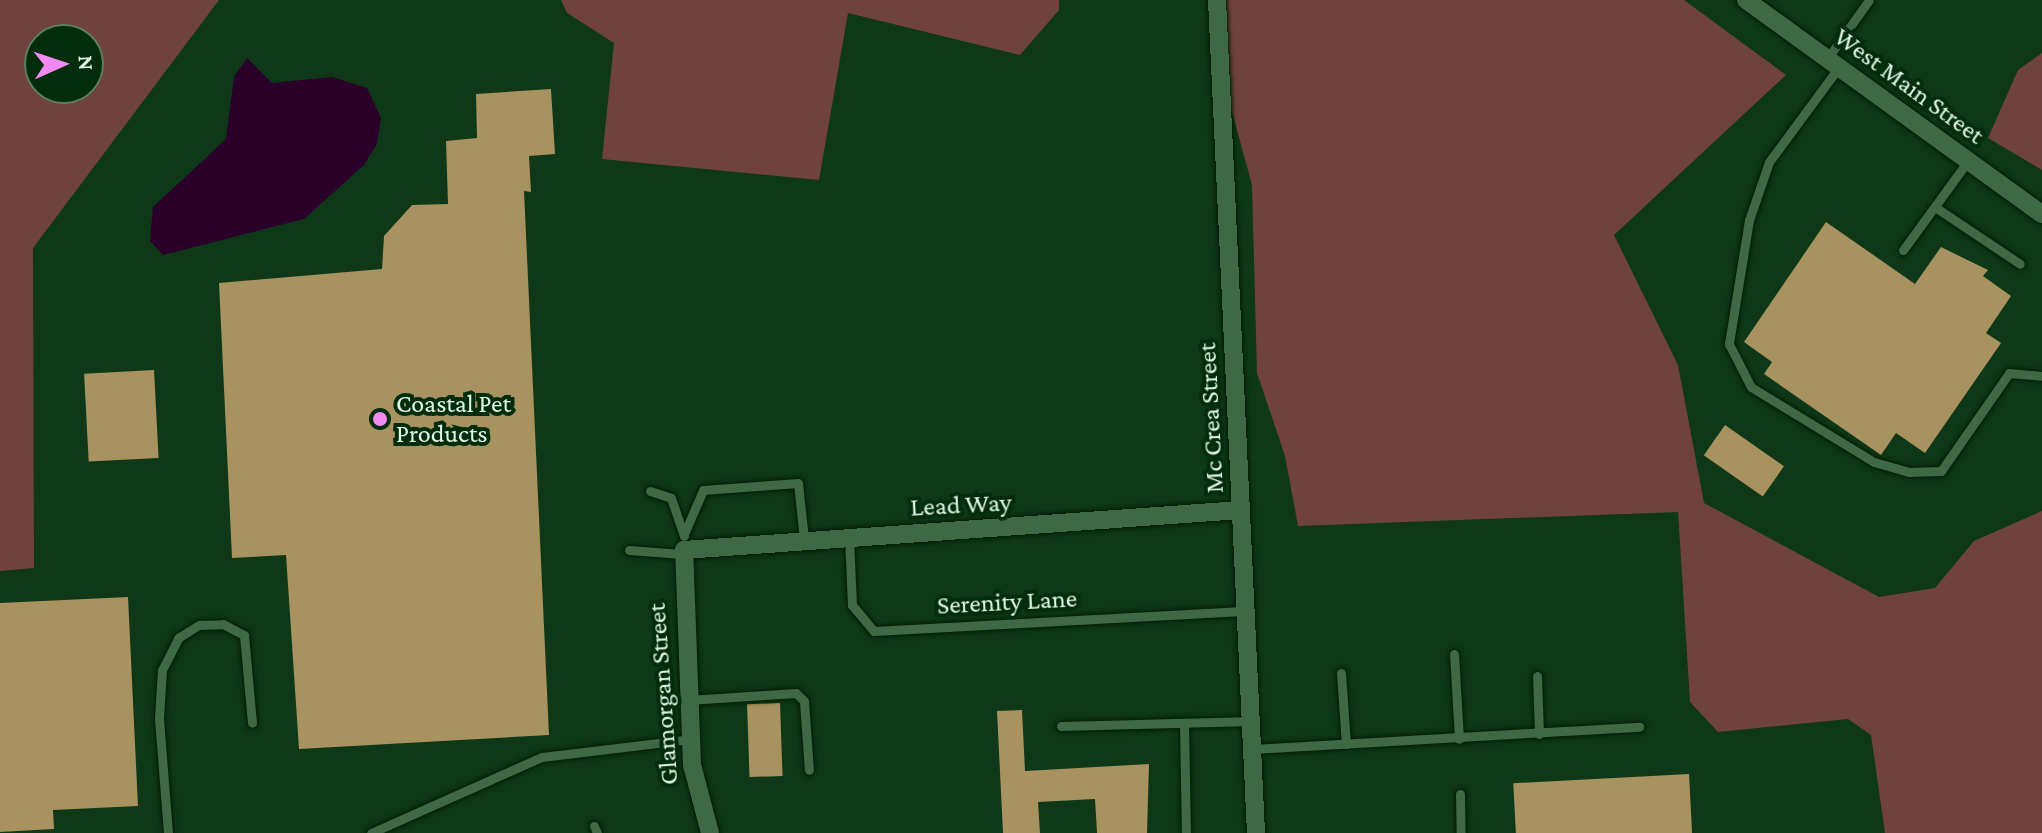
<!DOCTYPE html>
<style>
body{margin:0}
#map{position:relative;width:2042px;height:833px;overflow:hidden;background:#0e3817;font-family:"Crimson Pro",serif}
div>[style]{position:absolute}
.green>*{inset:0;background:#70423d}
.water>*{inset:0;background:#2a002b}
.building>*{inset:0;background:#a8925f;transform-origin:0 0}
.roads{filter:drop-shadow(0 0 2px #001d05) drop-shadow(0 0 2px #001d05)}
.lane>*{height:9px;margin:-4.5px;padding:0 4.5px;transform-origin:4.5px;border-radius:4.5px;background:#3f6844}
.street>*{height:18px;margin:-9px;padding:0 9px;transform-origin:9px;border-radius:9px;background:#3f6844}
.dots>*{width:22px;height:22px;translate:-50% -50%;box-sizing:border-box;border:4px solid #022d0d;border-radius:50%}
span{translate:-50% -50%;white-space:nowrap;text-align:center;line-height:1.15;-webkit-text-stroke:8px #022d0d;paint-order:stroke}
.street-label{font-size:26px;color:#e0f7e2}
.poi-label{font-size:26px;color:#e0f7e2}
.left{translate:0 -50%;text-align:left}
.north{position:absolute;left:24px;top:24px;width:80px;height:80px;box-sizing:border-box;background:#022d0d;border:2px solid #5b7e62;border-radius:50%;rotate:87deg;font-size:22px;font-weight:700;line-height:32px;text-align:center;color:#e0f7e2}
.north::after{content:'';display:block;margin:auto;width:28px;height:36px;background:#f38af2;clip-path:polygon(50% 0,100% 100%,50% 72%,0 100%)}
</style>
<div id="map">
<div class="green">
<i style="clip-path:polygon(evenodd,0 0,219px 0,33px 248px,34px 568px,0 571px,0 0,40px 40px,88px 40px,88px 88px,40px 88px,40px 40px)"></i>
<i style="clip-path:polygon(561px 0,1059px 0,1059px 10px,1020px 55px,848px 13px,819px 180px,602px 159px,614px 43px,567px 13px)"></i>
<i style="clip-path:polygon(1212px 0,1684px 0,1786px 75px,1614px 235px,1678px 365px,1704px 503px,1879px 597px,1935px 588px,1974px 541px,2042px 511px,2042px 833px,1885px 833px,1871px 735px,1848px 719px,1718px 732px,1690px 702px,1678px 512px,1298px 526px,1285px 456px,1257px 373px,1252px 185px,1225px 86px)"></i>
<i style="clip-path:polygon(2042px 53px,2042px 170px,1988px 138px,2018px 70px)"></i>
</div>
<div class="water">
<i style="clip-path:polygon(247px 58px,272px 83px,332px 77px,367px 88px,381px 118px,377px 144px,364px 165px,304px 219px,163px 255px,150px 241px,153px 207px,226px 139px,234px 77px)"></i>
</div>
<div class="building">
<i style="clip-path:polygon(551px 89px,555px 154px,529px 156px,531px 192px,524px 191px,549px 735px,299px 749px,286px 555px,232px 558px,219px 283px,382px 269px,384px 236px,412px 205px,448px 204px,446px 141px,477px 138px,476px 94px)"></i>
<i style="clip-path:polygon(1826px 222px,1915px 284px,1941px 247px,1988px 270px,1983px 276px,2011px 296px,1986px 333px,2001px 343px,1925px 453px,1896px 433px,1881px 455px,1764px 374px,1772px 362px,1744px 342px)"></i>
<i style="left:154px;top:370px;width:88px;height:70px;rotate:87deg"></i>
<i style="left:1725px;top:425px;width:72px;height:37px;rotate:35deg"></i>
<i style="clip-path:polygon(128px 597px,138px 806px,53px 810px,54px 829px,0 832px,0 603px)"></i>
<i style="left:780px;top:703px;width:73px;height:33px;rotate:88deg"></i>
<i style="clip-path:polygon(1022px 710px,1025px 771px,1149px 764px,1147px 833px,1097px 833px,1095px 799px,1038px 802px,1040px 833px,1003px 833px,997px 711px)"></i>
<i style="left:1689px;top:774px;width:59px;height:176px;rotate:87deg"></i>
</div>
<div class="roads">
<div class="lane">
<i style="left:1827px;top:59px;width:72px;rotate:-54.6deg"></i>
<i style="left:1839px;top:67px;width:118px;rotate:126.4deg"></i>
<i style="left:1769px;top:162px;width:61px;rotate:109deg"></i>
<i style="left:1749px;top:220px;width:126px;rotate:99.2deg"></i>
<i style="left:1729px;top:344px;width:48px;rotate:62.9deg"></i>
<i style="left:1751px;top:387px;width:144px;rotate:31.4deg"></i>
<i style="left:1874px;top:462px;width:36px;rotate:16deg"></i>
<i style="left:1909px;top:472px;width:32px;rotate:-2deg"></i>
<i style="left:1941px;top:471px;width:119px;rotate:-55.2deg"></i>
<i style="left:2009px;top:373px;width:33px;rotate:5deg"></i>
<i style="left:1935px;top:207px;width:102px;rotate:33.8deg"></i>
<i style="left:1903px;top:250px;width:110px;rotate:-53.9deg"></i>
<i style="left:650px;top:491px;width:22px;rotate:18deg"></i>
<i style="left:671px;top:498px;width:40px;rotate:71.1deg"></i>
<i style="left:684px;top:534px;width:48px;rotate:-66.6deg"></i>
<i style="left:703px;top:490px;width:95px;rotate:-4.2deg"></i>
<i style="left:798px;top:483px;width:56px;rotate:83.9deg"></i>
<i style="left:849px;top:537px;width:68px;rotate:87.5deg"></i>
<i style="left:852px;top:605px;width:34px;rotate:50deg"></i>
<i style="left:874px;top:631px;width:374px;rotate:-3.1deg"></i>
<i style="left:629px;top:550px;width:53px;rotate:4.3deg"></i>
<i style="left:1454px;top:654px;width:85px;rotate:86.6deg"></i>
<i style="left:1341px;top:673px;width:71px;rotate:86deg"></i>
<i style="left:1537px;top:676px;width:58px;rotate:88deg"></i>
<i style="left:688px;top:700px;width:108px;rotate:-3.7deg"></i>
<i style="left:796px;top:693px;width:11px;rotate:45deg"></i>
<i style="left:804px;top:701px;width:69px;rotate:85.9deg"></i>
<i style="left:1184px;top:723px;width:110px;rotate:89deg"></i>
<i style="left:1061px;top:726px;width:191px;rotate:-1.5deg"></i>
<i style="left:1253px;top:749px;width:387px;rotate:-3.3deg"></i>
<i style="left:1460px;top:794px;width:39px;rotate:89deg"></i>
<i style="left:594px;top:826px;width:8px;rotate:67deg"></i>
<i style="left:168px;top:833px;width:115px;rotate:-94.5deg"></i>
<i style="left:159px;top:718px;width:48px;rotate:-86.4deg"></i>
<i style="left:162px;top:670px;width:36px;rotate:-63deg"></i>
<i style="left:178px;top:638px;width:25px;rotate:-32deg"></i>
<i style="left:199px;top:625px;width:24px;rotate:-2deg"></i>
<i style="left:223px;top:624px;width:24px;rotate:28deg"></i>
<i style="left:244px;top:635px;width:88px;rotate:84.8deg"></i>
<i style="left:371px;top:833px;width:187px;rotate:-24deg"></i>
<i style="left:542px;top:757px;width:149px;rotate:-6.9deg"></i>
</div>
<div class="street">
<i style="left:1217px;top:0;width:834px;rotate:87.32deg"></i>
<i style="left:1746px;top:0;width:365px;rotate:35.9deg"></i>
<i style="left:710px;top:833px;width:70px;rotate:-104.8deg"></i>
<i style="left:692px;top:765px;width:215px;rotate:-92.1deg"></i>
<i style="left:684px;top:550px;width:558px;rotate:-4.11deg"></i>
</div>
</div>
<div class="dots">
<i style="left:380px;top:419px;background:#f38af2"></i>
</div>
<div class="street-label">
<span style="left:1909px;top:86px;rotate:36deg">West Main Street</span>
<span style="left:1211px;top:418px;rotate:-93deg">Mc Crea Street</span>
<span style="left:961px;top:505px;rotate:-3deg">Lead Way</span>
<span style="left:1007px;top:602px;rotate:-3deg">Serenity Lane</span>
<span style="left:663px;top:694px;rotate:-94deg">Glamorgan Street</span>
</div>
<div class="poi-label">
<span class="left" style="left:396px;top:419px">Coastal Pet<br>Products</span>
</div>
<div class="north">N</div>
</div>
